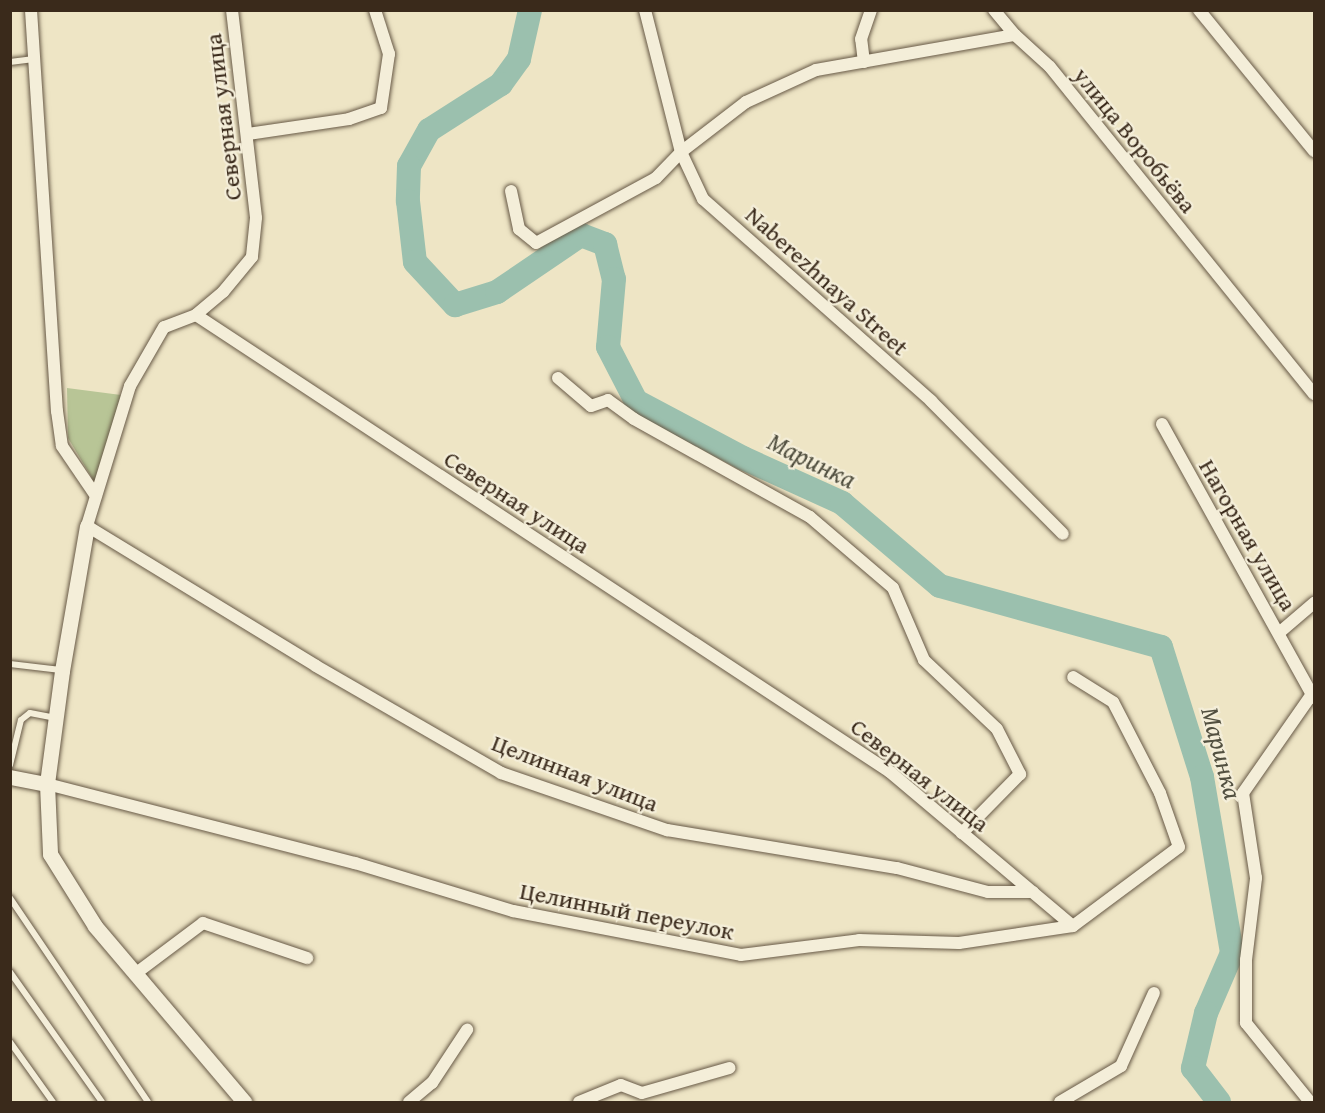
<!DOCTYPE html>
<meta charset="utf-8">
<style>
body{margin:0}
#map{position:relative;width:1325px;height:1113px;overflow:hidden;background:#eee5c5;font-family:"Gentium Book Plus",serif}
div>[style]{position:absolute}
.green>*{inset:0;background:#b8c596}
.river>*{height:24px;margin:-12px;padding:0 12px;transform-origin:12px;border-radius:12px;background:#9bc0ae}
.roads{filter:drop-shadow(0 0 2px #675946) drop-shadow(0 0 2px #675946)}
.service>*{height:6px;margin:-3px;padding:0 3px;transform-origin:3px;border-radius:3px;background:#f4eed9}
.minor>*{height:12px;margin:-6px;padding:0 6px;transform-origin:6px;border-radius:6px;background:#f4eed9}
.tertiary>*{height:15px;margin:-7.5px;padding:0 7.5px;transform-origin:7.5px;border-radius:7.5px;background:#f4eed9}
span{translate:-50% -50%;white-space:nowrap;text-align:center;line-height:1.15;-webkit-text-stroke:4.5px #f4eed9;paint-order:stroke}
.street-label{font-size:24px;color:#3a2a1b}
.water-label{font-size:26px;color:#525040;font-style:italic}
.frame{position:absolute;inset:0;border:12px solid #3a2a1b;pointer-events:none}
</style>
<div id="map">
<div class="green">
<i style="clip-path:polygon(67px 388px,121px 395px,95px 483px,68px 438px)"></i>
</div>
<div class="river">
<i style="left:530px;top:10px;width:50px;rotate:102.7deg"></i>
<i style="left:519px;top:59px;width:31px;rotate:126deg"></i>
<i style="left:501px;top:84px;width:85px;rotate:147.4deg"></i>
<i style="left:429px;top:130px;width:41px;rotate:119.1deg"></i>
<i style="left:409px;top:166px;width:35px;rotate:92deg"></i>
<i style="left:408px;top:201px;width:61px;rotate:83.5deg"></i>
<i style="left:415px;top:262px;width:59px;rotate:47.1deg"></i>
<i style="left:455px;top:305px;width:44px;rotate:-17.2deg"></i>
<i style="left:497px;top:292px;width:102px;rotate:-34.2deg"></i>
<i style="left:581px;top:235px;width:26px;rotate:21deg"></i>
<i style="left:605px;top:244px;width:36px;rotate:76deg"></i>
<i style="left:614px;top:279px;width:68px;rotate:95deg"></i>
<i style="left:608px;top:347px;width:61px;rotate:62.6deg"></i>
<i style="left:636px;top:401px;width:121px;rotate:28deg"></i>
<i style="left:743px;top:458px;width:109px;rotate:24.4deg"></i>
<i style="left:842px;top:503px;width:128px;rotate:40.3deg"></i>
<i style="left:940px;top:586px;width:229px;rotate:15.4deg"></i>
<i style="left:1161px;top:647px;width:136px;rotate:72.5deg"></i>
<i style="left:1202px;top:777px;width:179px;rotate:80.3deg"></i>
<i style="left:1232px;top:953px;width:65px;rotate:113.4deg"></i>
<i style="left:1206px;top:1013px;width:57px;rotate:103.3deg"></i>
<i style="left:1193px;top:1068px;width:43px;rotate:52.6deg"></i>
</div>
<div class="roads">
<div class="service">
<i style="left:10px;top:62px;width:26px;rotate:-7deg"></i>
<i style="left:10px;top:664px;width:51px;rotate:6.7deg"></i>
<i style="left:10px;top:765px;width:46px;rotate:-76.3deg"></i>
<i style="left:21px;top:720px;width:11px;rotate:-38deg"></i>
<i style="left:30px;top:713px;width:25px;rotate:11deg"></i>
<i style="left:10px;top:898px;width:246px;rotate:55.9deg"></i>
<i style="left:10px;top:972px;width:159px;rotate:54.7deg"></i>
<i style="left:10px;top:1042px;width:74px;rotate:54.4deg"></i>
</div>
<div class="minor">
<i style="left:31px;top:10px;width:402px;rotate:86.3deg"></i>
<i style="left:57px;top:411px;width:35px;rotate:82deg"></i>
<i style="left:62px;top:446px;width:60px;rotate:55.8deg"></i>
<i style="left:232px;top:10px;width:209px;rotate:83.4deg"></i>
<i style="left:256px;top:218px;width:39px;rotate:96deg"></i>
<i style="left:252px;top:257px;width:45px;rotate:129.6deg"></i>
<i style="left:223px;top:292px;width:35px;rotate:140deg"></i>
<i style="left:196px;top:315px;width:34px;rotate:159deg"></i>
<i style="left:164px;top:327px;width:68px;rotate:120deg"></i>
<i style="left:130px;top:386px;width:146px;rotate:107.1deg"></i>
<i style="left:87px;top:526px;width:268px;rotate:31.4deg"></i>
<i style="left:316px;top:666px;width:214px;rotate:30deg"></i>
<i style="left:501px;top:773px;width:176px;rotate:19deg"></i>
<i style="left:667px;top:830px;width:233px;rotate:9.4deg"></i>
<i style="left:897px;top:868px;width:94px;rotate:14.8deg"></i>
<i style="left:988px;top:892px;width:45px"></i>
<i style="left:645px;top:10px;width:146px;rotate:75.8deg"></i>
<i style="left:681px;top:152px;width:52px;rotate:64.9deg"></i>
<i style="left:703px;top:199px;width:305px;rotate:41.5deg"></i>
<i style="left:931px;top:401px;width:187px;rotate:45.2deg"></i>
<i style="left:994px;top:10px;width:33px;rotate:50deg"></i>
<i style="left:1199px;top:10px;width:182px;rotate:50.8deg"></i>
<i style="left:864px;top:62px;width:23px;rotate:-97deg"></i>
<i style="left:861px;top:39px;width:31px;rotate:-71deg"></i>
<i style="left:248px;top:134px;width:102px;rotate:-8.4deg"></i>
<i style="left:349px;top:119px;width:34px;rotate:-19deg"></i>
<i style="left:381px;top:108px;width:55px;rotate:-81.6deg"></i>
<i style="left:389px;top:54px;width:46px;rotate:-107.7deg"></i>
<i style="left:511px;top:191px;width:39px;rotate:78deg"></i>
<i style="left:519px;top:229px;width:22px;rotate:39deg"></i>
<i style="left:536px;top:243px;width:136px;rotate:-28.4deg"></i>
<i style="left:656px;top:178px;width:36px;rotate:-46deg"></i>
<i style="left:681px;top:152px;width:82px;rotate:-37.6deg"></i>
<i style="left:746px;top:102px;width:77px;rotate:-24.6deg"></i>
<i style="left:816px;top:70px;width:202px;rotate:-10deg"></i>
<i style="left:1015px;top:35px;width:47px;rotate:42.4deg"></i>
<i style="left:1050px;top:67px;width:420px;rotate:51.1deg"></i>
<i style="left:196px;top:315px;width:831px;rotate:33.36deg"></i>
<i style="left:890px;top:772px;width:239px;rotate:40.1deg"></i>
<i style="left:558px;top:378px;width:43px;rotate:40.3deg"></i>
<i style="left:591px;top:406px;width:18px;rotate:-19deg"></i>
<i style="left:608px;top:400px;width:32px;rotate:36deg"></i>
<i style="left:634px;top:419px;width:201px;rotate:29.1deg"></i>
<i style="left:810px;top:517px;width:109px;rotate:40.5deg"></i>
<i style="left:893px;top:588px;width:78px;rotate:66.7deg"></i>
<i style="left:924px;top:660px;width:100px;rotate:43.4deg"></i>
<i style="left:997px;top:729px;width:51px;rotate:62.9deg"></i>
<i style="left:1020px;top:774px;width:83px;rotate:134.5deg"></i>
<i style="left:1162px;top:424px;width:313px;rotate:61deg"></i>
<i style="left:1280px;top:632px;width:45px;rotate:-40.5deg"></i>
<i style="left:47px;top:784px;width:318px;rotate:14.4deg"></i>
<i style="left:355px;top:863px;width:165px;rotate:16.9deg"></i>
<i style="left:513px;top:911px;width:232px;rotate:10.9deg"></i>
<i style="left:741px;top:955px;width:119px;rotate:-7.2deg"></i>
<i style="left:859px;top:940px;width:100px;rotate:1.7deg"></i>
<i style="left:959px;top:943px;width:115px;rotate:-8.5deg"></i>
<i style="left:1073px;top:926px;width:132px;rotate:-36.7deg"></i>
<i style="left:1179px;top:847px;width:57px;rotate:-109.4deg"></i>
<i style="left:1160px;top:793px;width:102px;rotate:-117.3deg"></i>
<i style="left:1113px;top:702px;width:47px;rotate:-148deg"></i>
<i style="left:135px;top:974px;width:85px;rotate:-36.9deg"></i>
<i style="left:203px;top:923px;width:110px;rotate:18.6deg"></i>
<i style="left:409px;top:1102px;width:30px;rotate:-40deg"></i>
<i style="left:432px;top:1083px;width:64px;rotate:-56.6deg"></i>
<i style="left:579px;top:1102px;width:45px;rotate:-22deg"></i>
<i style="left:621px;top:1085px;width:22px;rotate:21deg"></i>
<i style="left:642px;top:1093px;width:91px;rotate:-16deg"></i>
<i style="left:1060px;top:1102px;width:71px;rotate:-30.5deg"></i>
<i style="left:1121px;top:1066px;width:80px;rotate:-65.7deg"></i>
<i style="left:1310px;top:1102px;width:102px;rotate:-129deg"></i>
<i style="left:1246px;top:1023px;width:63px;rotate:-90deg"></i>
<i style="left:1246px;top:960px;width:83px;rotate:-83deg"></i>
<i style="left:1256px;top:878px;width:86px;rotate:-98.7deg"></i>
<i style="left:1243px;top:793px;width:121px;rotate:-55.1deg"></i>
</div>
<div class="tertiary">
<i style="left:87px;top:526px;width:147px;rotate:99.8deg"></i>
<i style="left:62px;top:671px;width:114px;rotate:97.6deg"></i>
<i style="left:47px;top:784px;width:70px;rotate:87.5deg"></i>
<i style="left:50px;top:854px;width:85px;rotate:58deg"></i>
<i style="left:95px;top:926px;width:231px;rotate:49.7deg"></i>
<i style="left:10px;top:777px;width:38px;rotate:11deg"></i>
</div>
</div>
<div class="street-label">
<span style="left:223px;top:117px;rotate:-97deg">Северная улица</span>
<span style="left:1135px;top:140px;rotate:51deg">улица Воробьёва</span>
<span style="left:827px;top:281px;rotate:42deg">Naberezhnaya Street</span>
<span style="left:517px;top:502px;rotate:33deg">Северная улица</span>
<span style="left:1248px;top:535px;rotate:60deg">Нагорная улица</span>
<span style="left:575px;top:773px;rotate:21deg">Целинная улица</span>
<span style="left:920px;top:775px;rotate:38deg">Северная улица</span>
<span style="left:627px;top:911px;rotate:11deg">Целинный переулок</span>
</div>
<div class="water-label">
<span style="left:812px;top:460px;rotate:26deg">Маринка</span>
<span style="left:1222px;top:753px;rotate:75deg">Маринка</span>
</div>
<div class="frame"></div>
</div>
